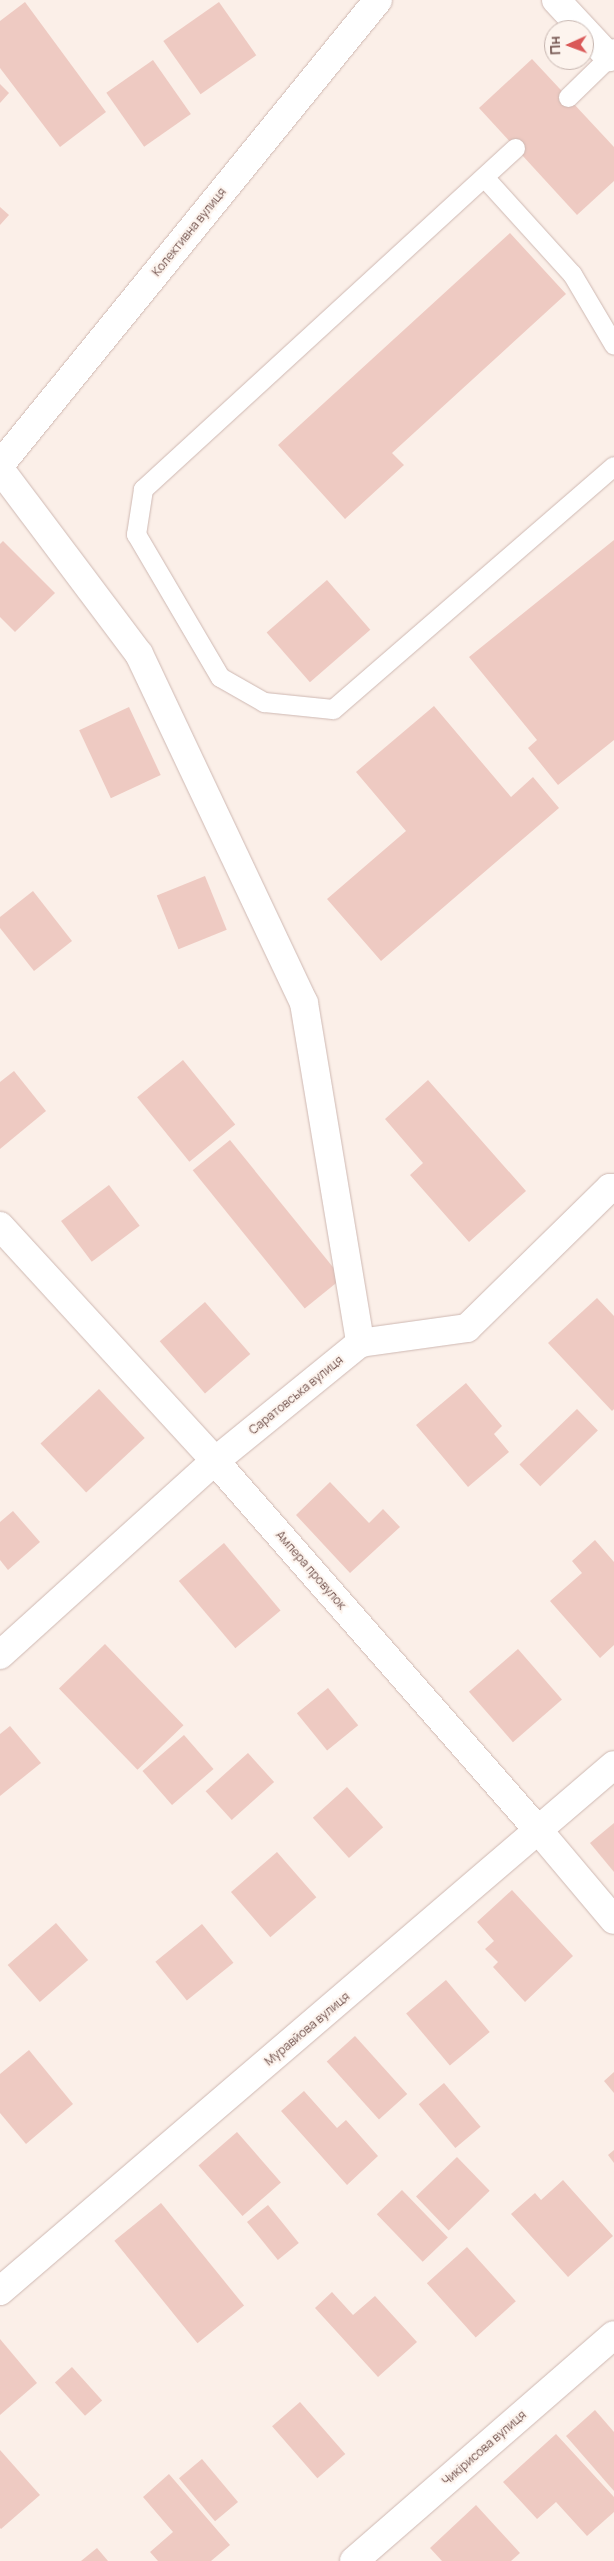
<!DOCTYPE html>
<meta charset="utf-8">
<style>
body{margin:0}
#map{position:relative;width:614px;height:2561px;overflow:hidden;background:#fbefe8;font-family:Manrope,sans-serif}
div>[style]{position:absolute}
.building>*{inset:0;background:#eecac2;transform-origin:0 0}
.roads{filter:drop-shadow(0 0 1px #ceb8b2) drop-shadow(0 0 1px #ceb8b2)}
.service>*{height:19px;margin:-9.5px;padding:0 9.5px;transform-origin:9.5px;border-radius:9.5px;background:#fff}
.minor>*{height:28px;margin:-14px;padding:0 14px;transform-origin:14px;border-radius:14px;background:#fff}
span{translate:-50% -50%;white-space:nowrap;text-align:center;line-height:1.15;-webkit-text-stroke:4px #fdf4ee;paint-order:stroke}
.street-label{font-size:12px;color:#72534e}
.north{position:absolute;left:544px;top:20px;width:50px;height:50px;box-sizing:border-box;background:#fdf4ee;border:1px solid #c5b4ae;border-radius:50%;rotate:268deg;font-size:14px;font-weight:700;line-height:20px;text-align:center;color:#72534e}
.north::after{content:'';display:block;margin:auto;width:18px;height:22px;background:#da5958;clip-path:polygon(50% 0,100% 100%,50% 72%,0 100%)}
</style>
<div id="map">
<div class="building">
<i style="clip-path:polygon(25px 2px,106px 112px,60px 147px,0 68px,0 21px)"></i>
<i style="left:219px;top:2px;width:65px;height:68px;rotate:55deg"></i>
<i style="clip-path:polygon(532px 59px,614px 147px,614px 181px,577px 215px,479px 108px)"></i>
<i style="left:153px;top:60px;width:66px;height:57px;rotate:55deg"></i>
<i style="clip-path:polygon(0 84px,9px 93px,0 103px)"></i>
<i style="clip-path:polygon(0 207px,9px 215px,0 225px)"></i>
<i style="clip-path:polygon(510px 233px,566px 294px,392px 453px,404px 465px,345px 519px,278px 445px)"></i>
<i style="clip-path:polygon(614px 540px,614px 740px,558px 785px,528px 748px,537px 740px,469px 657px)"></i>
<i style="clip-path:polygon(3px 541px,55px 593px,15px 632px,0 617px,0 544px)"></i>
<i style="left:327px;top:580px;width:66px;height:80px;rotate:49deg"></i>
<i style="clip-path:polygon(434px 706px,511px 797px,533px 777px,559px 808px,381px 961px,327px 899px,406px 831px,356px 772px)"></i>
<i style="left:129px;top:707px;width:75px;height:55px;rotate:65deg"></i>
<i style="left:205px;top:876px;width:58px;height:52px;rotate:68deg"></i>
<i style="clip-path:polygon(33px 891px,72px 941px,34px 971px,0 928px,0 917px)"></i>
<i style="left:183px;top:1060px;width:83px;height:59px;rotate:51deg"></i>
<i style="clip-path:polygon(14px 1071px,46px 1111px,0 1149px,0 1082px)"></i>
<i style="clip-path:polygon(428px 1080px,526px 1191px,469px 1242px,410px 1175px,423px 1163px,385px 1119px)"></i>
<i style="left:230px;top:1140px;width:178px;height:48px;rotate:51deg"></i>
<i style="left:109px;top:1185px;width:51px;height:60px;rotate:53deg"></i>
<i style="clip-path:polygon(597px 1298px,614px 1316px,614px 1409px,612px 1411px,548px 1343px)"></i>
<i style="left:205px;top:1302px;width:69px;height:60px;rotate:49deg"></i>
<i style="clip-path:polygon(466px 1383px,502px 1426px,494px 1434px,509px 1452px,468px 1487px,416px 1425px)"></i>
<i style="left:99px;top:1389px;width:67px;height:80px;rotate:47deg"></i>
<i style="left:577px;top:1409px;width:30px;height:80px;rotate:46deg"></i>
<i style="clip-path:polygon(330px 1482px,369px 1523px,383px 1509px,400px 1527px,350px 1573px,296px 1515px)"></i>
<i style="clip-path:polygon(13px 1511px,40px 1542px,8px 1570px,0 1560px,0 1522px)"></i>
<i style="clip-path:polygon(595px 1540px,614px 1562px,614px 1645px,600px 1658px,550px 1601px,582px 1573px,572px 1561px)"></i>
<i style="left:224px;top:1543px;width:88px;height:59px;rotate:50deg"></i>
<i style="left:105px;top:1644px;width:113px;height:64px;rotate:46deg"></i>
<i style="left:518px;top:1649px;width:67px;height:65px;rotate:49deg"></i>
<i style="left:328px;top:1688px;width:48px;height:40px;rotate:51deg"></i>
<i style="clip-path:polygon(10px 1726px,41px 1763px,0 1796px,0 1734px)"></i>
<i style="left:184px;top:1735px;width:45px;height:55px;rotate:49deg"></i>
<i style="left:248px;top:1753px;width:39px;height:57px;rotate:48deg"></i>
<i style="left:347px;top:1787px;width:54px;height:46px;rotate:48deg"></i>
<i style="clip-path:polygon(614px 1823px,614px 1872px,590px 1843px)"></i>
<i style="left:277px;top:1852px;width:60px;height:61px;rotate:49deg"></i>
<i style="clip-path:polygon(512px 1890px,573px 1956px,525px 2002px,493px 1967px,498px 1962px,485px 1949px,494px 1941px,477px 1922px)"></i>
<i style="left:56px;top:1923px;width:49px;height:64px;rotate:49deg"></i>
<i style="left:202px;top:1924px;width:50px;height:60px;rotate:51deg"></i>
<i style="left:446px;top:1980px;width:68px;height:52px;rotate:50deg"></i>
<i style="left:355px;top:2036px;width:78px;height:38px;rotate:48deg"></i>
<i style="clip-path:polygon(29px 2050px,73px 2104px,26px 2144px,0 2113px,0 2074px)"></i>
<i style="clip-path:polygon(614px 2072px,614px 2093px,604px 2081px)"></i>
<i style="left:444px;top:2083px;width:57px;height:33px;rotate:50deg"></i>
<i style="clip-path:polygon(304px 2091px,337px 2128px,346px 2120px,378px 2156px,347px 2185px,281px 2111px)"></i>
<i style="left:237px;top:2132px;width:67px;height:51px;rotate:49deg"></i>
<i style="clip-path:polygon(614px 2150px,614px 2163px,608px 2155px)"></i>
<i style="left:457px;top:2157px;width:47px;height:57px;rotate:46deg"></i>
<i style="clip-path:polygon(563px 2180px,613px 2236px,568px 2277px,511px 2214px,535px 2193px,541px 2200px)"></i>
<i style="left:402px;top:2190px;width:66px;height:35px;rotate:46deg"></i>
<i style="left:161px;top:2203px;width:132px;height:60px;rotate:51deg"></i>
<i style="left:268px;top:2205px;width:49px;height:27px;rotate:51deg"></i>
<i style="left:467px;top:2247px;width:73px;height:54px;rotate:48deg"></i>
<i style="clip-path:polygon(332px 2292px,353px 2315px,375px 2296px,417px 2342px,378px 2377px,315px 2308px)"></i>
<i style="clip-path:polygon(0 2339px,37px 2383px,0 2415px)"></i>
<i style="left:72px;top:2367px;width:45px;height:23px;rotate:48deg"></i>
<i style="left:300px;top:2402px;width:69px;height:37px;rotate:49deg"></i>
<i style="clip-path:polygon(595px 2410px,614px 2432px,614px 2491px,566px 2436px)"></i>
<i style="clip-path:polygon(556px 2434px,614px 2497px,614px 2512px,587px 2536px,556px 2502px,537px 2519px,503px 2482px)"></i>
<i style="clip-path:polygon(0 2450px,40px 2495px,1px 2529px,0 2528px)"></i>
<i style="left:202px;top:2459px;width:56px;height:30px;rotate:50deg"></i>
<i style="clip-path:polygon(169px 2474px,230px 2545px,211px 2561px,158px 2561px,150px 2552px,173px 2532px,143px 2497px)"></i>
<i style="clip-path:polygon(476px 2505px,520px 2553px,511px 2561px,442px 2561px,430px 2548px)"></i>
<i style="clip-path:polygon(97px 2548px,108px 2561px,81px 2561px)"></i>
</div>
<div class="roads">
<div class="service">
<i style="left:568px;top:97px;width:57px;rotate:-44.3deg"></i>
<i style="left:515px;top:148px;width:505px;rotate:137.49deg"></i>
<i style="left:143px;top:489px;width:46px;rotate:98.8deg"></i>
<i style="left:136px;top:534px;width:166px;rotate:59.6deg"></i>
<i style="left:220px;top:677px;width:51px;rotate:29.6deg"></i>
<i style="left:264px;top:702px;width:69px;rotate:5.8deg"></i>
<i style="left:333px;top:709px;width:371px;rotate:-40.9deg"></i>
<i style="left:484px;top:177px;width:131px;rotate:47.8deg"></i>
<i style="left:572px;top:274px;width:82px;rotate:59.4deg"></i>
</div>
<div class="minor">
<i style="left:556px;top:0;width:78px;rotate:47.1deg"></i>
<i style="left:609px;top:57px;width:6px;rotate:-39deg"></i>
<i style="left:0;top:465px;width:599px;rotate:-50.89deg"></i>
<i style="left:0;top:469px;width:231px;rotate:53.1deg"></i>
<i style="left:139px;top:654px;width:386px;rotate:64.7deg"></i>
<i style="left:304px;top:1003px;width:345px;rotate:80.6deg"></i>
<i style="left:0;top:1226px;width:319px;rotate:47.5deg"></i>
<i style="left:215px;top:1461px;width:492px;rotate:48.8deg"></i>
<i style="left:539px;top:1831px;width:116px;rotate:49.9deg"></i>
<i style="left:0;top:1655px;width:290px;rotate:-42.1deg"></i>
<i style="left:215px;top:1461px;width:187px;rotate:-39.1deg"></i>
<i style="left:360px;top:1343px;width:108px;rotate:-8deg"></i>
<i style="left:467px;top:1328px;width:200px;rotate:-44.4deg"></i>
<i style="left:610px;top:1188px;width:4px"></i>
<i style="left:0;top:2291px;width:808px;rotate:-40.59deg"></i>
<i style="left:354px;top:2561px;width:344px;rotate:-41deg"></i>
</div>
</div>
<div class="street-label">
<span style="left:189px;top:232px;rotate:-51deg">Колективна вулиця</span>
<span style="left:296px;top:1395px;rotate:-39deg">Саратовська вулиця</span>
<span style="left:311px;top:1570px;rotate:49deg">Ампера провулок</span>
<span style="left:307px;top:2029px;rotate:-40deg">Муравйова вулиця</span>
<span style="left:484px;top:2448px;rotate:-41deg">Чикірисова вулиця</span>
</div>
<div class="north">Пн</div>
</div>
